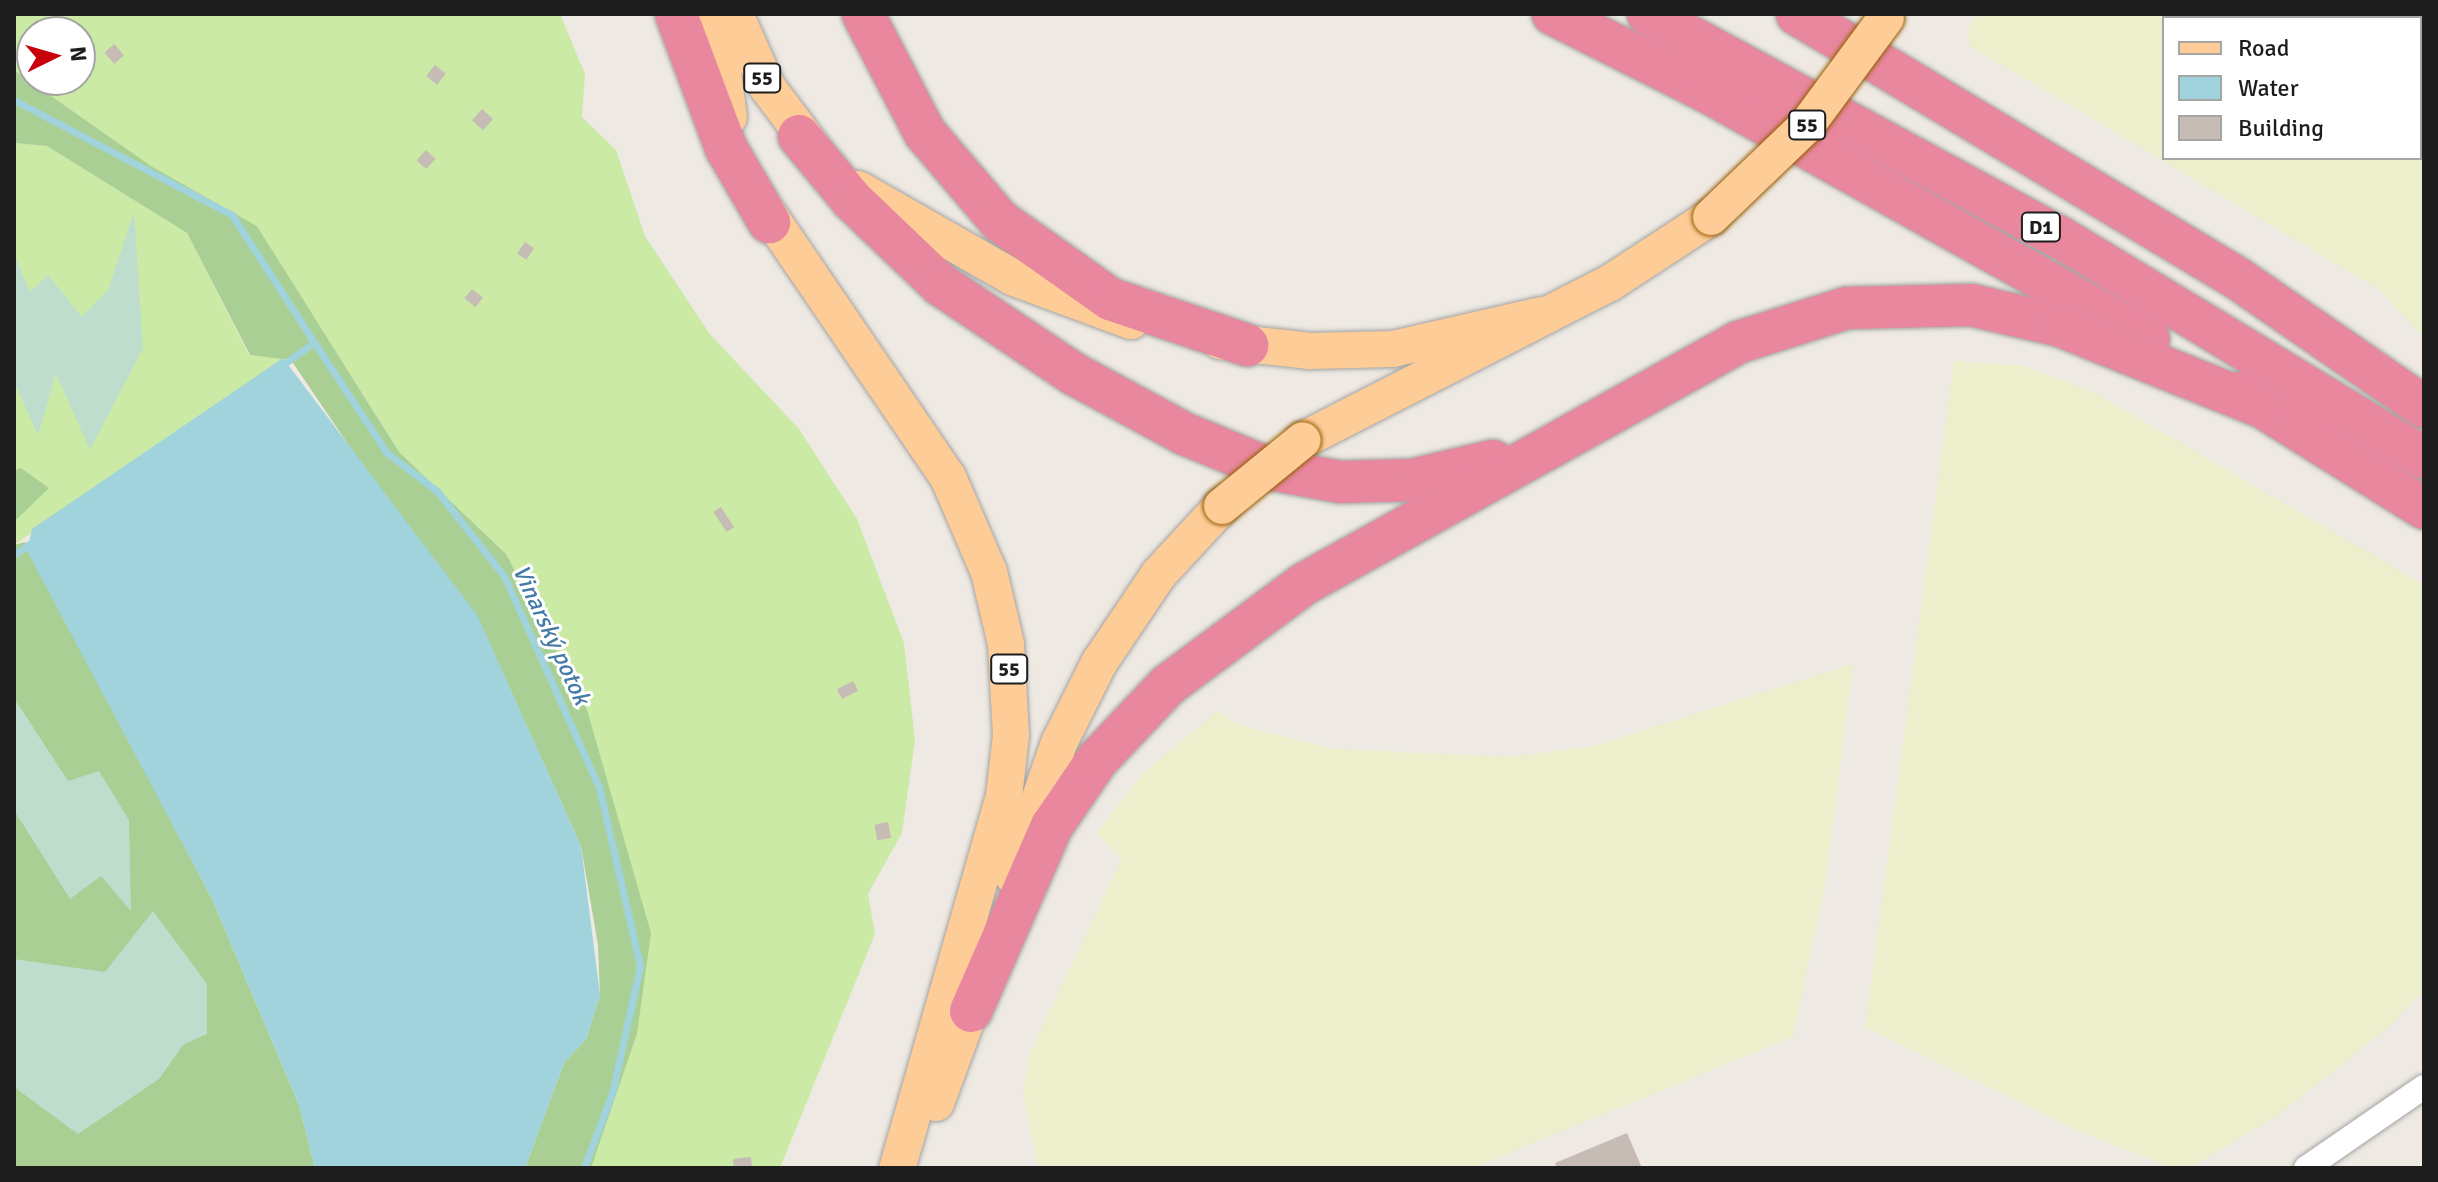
<!DOCTYPE html>
<meta charset="utf-8">
<style>
body{margin:0}
#map{position:relative;width:2438px;height:1182px;overflow:hidden;background:#eee9e2;font-family:Signika,sans-serif}
div>[style]{position:absolute}
.farmland>*{inset:0;background:#edeecc}
.grass>*{inset:0;background:#cbeaa6}
.forest>*{inset:0;background:#a9cf95}
.wetland>*{inset:0;background:#beddcd}
.water>*{inset:0;background:#a1d3dd}
.stream>*{height:7px;margin:-3.5px;padding:0 3.5px;transform-origin:3.5px;border-radius:3.5px;background:#a1d3dd}
.building>*{inset:0;background:#c6bbb5;transform-origin:0 0}
.roads{filter:drop-shadow(0 0 2px #a4a4a4) drop-shadow(0 0 2px #a4a4a4)}
.street>*{height:24px;margin:-12px;padding:0 12px;transform-origin:12px;border-radius:12px;background:#fff}
.primary>*{height:36px;margin:-18px;padding:0 18px;transform-origin:18px;border-radius:18px;background:#fecc97}
.highway>*{height:42px;margin:-21px;padding:0 21px;transform-origin:21px;border-radius:21px;background:#e8879e}
.bridges{filter:drop-shadow(0 0 2px #955c00) drop-shadow(0 0 2px #955c00)}
.primary-bridge>*{height:36px;margin:-18px;padding:0 18px;transform-origin:18px;border-radius:18px;background:#fecc97}
span{translate:-50% -50%;white-space:nowrap;text-align:center;line-height:1.15;-webkit-text-stroke:6px #fff;paint-order:stroke}
.shield-label span{padding:2px 6px;background:#fff;border:2px solid;border-radius:6px;-webkit-text-stroke-width:0}
.shield-label{font-size:20px;color:#1d1d1d;font-weight:700}
.water-label{font-size:24px;color:#447aa6;font-style:italic}
.frame{position:absolute;inset:0;border:16px solid #1d1d1d;pointer-events:none}
.legend{position:absolute;left:2162px;top:16px;width:260px;height:144px;box-sizing:border-box;background:#fff;border:2px solid #a5a5a5;margin:0;padding:10px 14px;list-style:none;font-size:24px;color:#1d1d1d}
.legend li{display:flex;align-items:center;gap:16px;height:40px}
.legend b{width:40px;border:2px solid #a5a5a5}
.north{position:absolute;left:16px;top:16px;width:80px;height:80px;box-sizing:border-box;background:#fff;border:2px solid #a5a5a5;border-radius:50%;rotate:85deg;font-size:22px;font-weight:700;line-height:32px;text-align:center;color:#1d1d1d}
.north::after{content:'';display:block;margin:auto;width:28px;height:36px;background:#c9000a;clip-path:polygon(50% 0,100% 100%,50% 72%,0 100%)}
</style>
<div id="map">
<div class="farmland">
<i style="clip-path:polygon(evenodd,1977px 14px,2424px 14px,2424px 339px,2380px 290px,1970px 46px,1967px 31px,1977px 14px,2164px 18px,2420px 18px,2420px 158px,2164px 158px,2164px 18px)"></i>
<i style="clip-path:polygon(1954px 361px,2025px 366px,2095px 393px,2424px 585px,2424px 989px,2390px 1026px,2279px 1114px,2190px 1168px,2172px 1168px,2071px 1128px,1865px 1027px)"></i>
<i style="clip-path:polygon(1853px 664px,1826px 880px,1793px 1037px,1472px 1168px,1038px 1168px,1023px 1094px,1030px 1053px,1121px 860px,1097px 833px,1142px 774px,1218px 711px,1239px 725px,1335px 749px,1510px 757px,1593px 746px)"></i>
</div>
<div class="grass">
<i style="clip-path:polygon(evenodd,14px 14px,560px 14px,585px 74px,582px 117px,616px 150px,645px 236px,709px 333px,799px 429px,857px 519px,904px 643px,915px 740px,902px 833px,868px 894px,875px 934px,780px 1168px,591px 1168px,637px 1034px,506px 554px,399px 452px,257px 226px,151px 166px,14px 70px,14px 14px,32px 32px,80px 32px,80px 80px,32px 80px,32px 32px)"></i>
<i style="clip-path:polygon(14px 143px,47px 146px,187px 233px,249px 355px,283px 358px,14px 545px,14px 521px,48px 488px,14px 471px)"></i>
</div>
<div class="forest">
<i style="clip-path:polygon(14px 70px,151px 166px,257px 226px,399px 452px,506px 554px,587px 710px,651px 933px,637px 1034px,591px 1168px,525px 1168px,564px 1063px,586px 1039px,600px 995px,598px 945px,581px 846px,477px 616px,394px 512px,291px 360px,250px 355px,187px 233px,47px 146px,14px 143px)"></i>
<i style="clip-path:polygon(21px 468px,49px 488px,14px 522px,14px 471px)"></i>
<i style="clip-path:polygon(25px 542px,212px 899px,299px 1105px,315px 1168px,14px 1168px,14px 545px)"></i>
</div>
<div class="wetland">
<i style="clip-path:polygon(134px 212px,143px 348px,90px 450px,56px 374px,38px 435px,14px 381px,14px 254px,30px 292px,48px 275px,82px 317px,108px 290px)"></i>
<i style="clip-path:polygon(14px 698px,68px 781px,99px 771px,129px 820px,131px 911px,101px 876px,70px 899px,14px 810px)"></i>
<i style="clip-path:polygon(153px 911px,207px 984px,207px 1034px,183px 1045px,159px 1079px,78px 1134px,14px 1087px,14px 959px,105px 972px)"></i>
</div>
<div class="water">
<i style="clip-path:polygon(283px 358px,477px 615px,581px 846px,600px 995px,586px 1039px,564px 1063px,525px 1168px,315px 1168px,299px 1105px,212px 899px,27px 551px,32px 529px)"></i>
</div>
<div class="stream">
<i style="left:14px;top:100px;width:246px;rotate:27.8deg"></i>
<i style="left:232px;top:215px;width:151px;rotate:57.2deg"></i>
<i style="left:284px;top:364px;width:37px;rotate:-36deg"></i>
<i style="left:314px;top:342px;width:133px;rotate:56.7deg"></i>
<i style="left:387px;top:453px;width:63px;rotate:37.2deg"></i>
<i style="left:437px;top:491px;width:108px;rotate:51.8deg"></i>
<i style="left:504px;top:576px;width:231px;rotate:65.8deg"></i>
<i style="left:599px;top:787px;width:184px;rotate:77.1deg"></i>
<i style="left:640px;top:966px;width:130px;rotate:102.4deg"></i>
<i style="left:612px;top:1093px;width:80px;rotate:110.5deg"></i>
<i style="left:14px;top:555px;width:22px;rotate:-36deg"></i>
</div>
<div class="building">
<i style="left:114px;top:44px;width:15px;height:13px;rotate:48deg"></i>
<i style="left:435px;top:65px;width:14px;height:14px;rotate:39deg"></i>
<i style="left:482px;top:109px;width:15px;height:15px;rotate:42deg"></i>
<i style="left:426px;top:150px;width:13px;height:14px;rotate:42deg"></i>
<i style="left:525px;top:242px;width:11px;height:14px;rotate:34deg"></i>
<i style="left:472px;top:289px;width:14px;height:12px;rotate:39deg"></i>
<i style="left:721px;top:507px;width:24px;height:9px;rotate:57deg"></i>
<i style="left:853px;top:681px;width:11px;height:18px;rotate:63deg"></i>
<i style="left:888px;top:822px;width:16px;height:14px;rotate:79deg"></i>
<i style="clip-path:polygon(1627px 1133px,1642px 1168px,1557px 1168px,1555px 1163px)"></i>
<i style="clip-path:polygon(751px 1157px,752px 1168px,734px 1168px,733px 1159px)"></i>
</div>
<div class="roads">
<div class="street">
<i style="left:2306px;top:1168px;width:143px;rotate:-34.5deg"></i>
</div>
<div class="primary">
<i style="left:715px;top:14px;width:104px;rotate:82.3deg"></i>
<i style="left:735px;top:14px;width:81px;rotate:66deg"></i>
<i style="left:768px;top:88px;width:85px;rotate:53.1deg"></i>
<i style="left:858px;top:189px;width:177px;rotate:29.7deg"></i>
<i style="left:1012px;top:277px;width:127px;rotate:20.3deg"></i>
<i style="left:756px;top:196px;width:340px;rotate:55.7deg"></i>
<i style="left:948px;top:477px;width:103px;rotate:66.7deg"></i>
<i style="left:989px;top:572px;width:74px;rotate:76.7deg"></i>
<i style="left:1006px;top:644px;width:91px;rotate:86.9deg"></i>
<i style="left:1011px;top:735px;width:61px;rotate:96.5deg"></i>
<i style="left:1004px;top:796px;width:387px;rotate:106deg"></i>
<i style="left:1220px;top:341px;width:91px;rotate:6.3deg"></i>
<i style="left:1310px;top:351px;width:83px;rotate:-1.4deg"></i>
<i style="left:1393px;top:349px;width:152px;rotate:-12.9deg"></i>
<i style="left:1303px;top:440px;width:345px;rotate:-27.1deg"></i>
<i style="left:1610px;top:283px;width:121px;rotate:-33.2deg"></i>
<i style="left:1013px;top:876px;width:141px;rotate:-70.9deg"></i>
<i style="left:1059px;top:743px;width:89px;rotate:-63.4deg"></i>
<i style="left:1099px;top:663px;width:107px;rotate:-56deg"></i>
<i style="left:1159px;top:574px;width:93px;rotate:-47.2deg"></i>
<i style="left:936px;top:1103px;width:125px;rotate:-69.8deg"></i>
</div>
<div class="highway">
<i style="left:676px;top:14px;width:143px;rotate:69.5deg"></i>
<i style="left:726px;top:148px;width:86px;rotate:59.8deg"></i>
<i style="left:863px;top:14px;width:134px;rotate:62.5deg"></i>
<i style="left:925px;top:133px;width:116px;rotate:49.6deg"></i>
<i style="left:1000px;top:221px;width:135px;rotate:35.3deg"></i>
<i style="left:1110px;top:299px;width:145px;rotate:18.6deg"></i>
<i style="left:1553px;top:14px;width:174px;rotate:26.7deg"></i>
<i style="left:1708px;top:92px;width:505px;rotate:29.25deg"></i>
<i style="left:1648px;top:14px;width:470px;rotate:28.5deg"></i>
<i style="left:2061px;top:238px;width:424px;rotate:31.2deg"></i>
<i style="left:1797px;top:14px;width:513px;rotate:30.96deg"></i>
<i style="left:2237px;top:278px;width:227px;rotate:34.6deg"></i>
<i style="left:799px;top:136px;width:83px;rotate:50.4deg"></i>
<i style="left:852px;top:200px;width:123px;rotate:43.7deg"></i>
<i style="left:941px;top:285px;width:160px;rotate:33.8deg"></i>
<i style="left:1074px;top:374px;width:126px;rotate:28.4deg"></i>
<i style="left:1185px;top:434px;width:92px;rotate:22.4deg"></i>
<i style="left:1270px;top:469px;width:71px;rotate:10.5deg"></i>
<i style="left:1340px;top:482px;width:73px;rotate:-1.6deg"></i>
<i style="left:1413px;top:480px;width:82px;rotate:-13.4deg"></i>
<i style="left:2240px;top:393px;width:217px;rotate:32deg"></i>
<i style="left:971px;top:1011px;width:202px;rotate:-66.4deg"></i>
<i style="left:1052px;top:826px;width:80px;rotate:-55.7deg"></i>
<i style="left:1097px;top:760px;width:103px;rotate:-46.6deg"></i>
<i style="left:1168px;top:685px;width:169px;rotate:-36.6deg"></i>
<i style="left:1304px;top:584px;width:498px;rotate:-29.1deg"></i>
<i style="left:1739px;top:342px;width:113px;rotate:-17.5deg"></i>
<i style="left:1847px;top:308px;width:124px;rotate:-1.4deg"></i>
<i style="left:1971px;top:305px;width:92px;rotate:13.1deg"></i>
<i style="left:2061px;top:326px;width:218px;rotate:21.9deg"></i>
</div>
</div>
<div class="bridges">
<div class="primary-bridge">
<i style="left:1711px;top:217px;width:133px;rotate:-43.8deg"></i>
<i style="left:1807px;top:125px;width:133px;rotate:-53.6deg"></i>
<i style="left:1222px;top:506px;width:104px;rotate:-39.2deg"></i>
</div>
</div>
<div class="shield-label">
<span style="left:762px;top:78px">55</span>
<span style="left:1807px;top:125px">55</span>
<span style="left:2041px;top:227px">D1</span>
<span style="left:1009px;top:669px">55</span>
</div>
<div class="water-label">
<span style="left:551px;top:635px;rotate:65deg">Vinarský potok</span>
</div>
<div class="frame"></div>
<ul class="legend">
<li><b style="height:10px;background:#fecc97"></b>Road</li>
<li><b style="height:22px;background:#a1d3dd"></b>Water</li>
<li><b style="height:22px;background:#c6bbb5"></b>Building</li>
</ul>
<div class="north">N</div>
</div>
